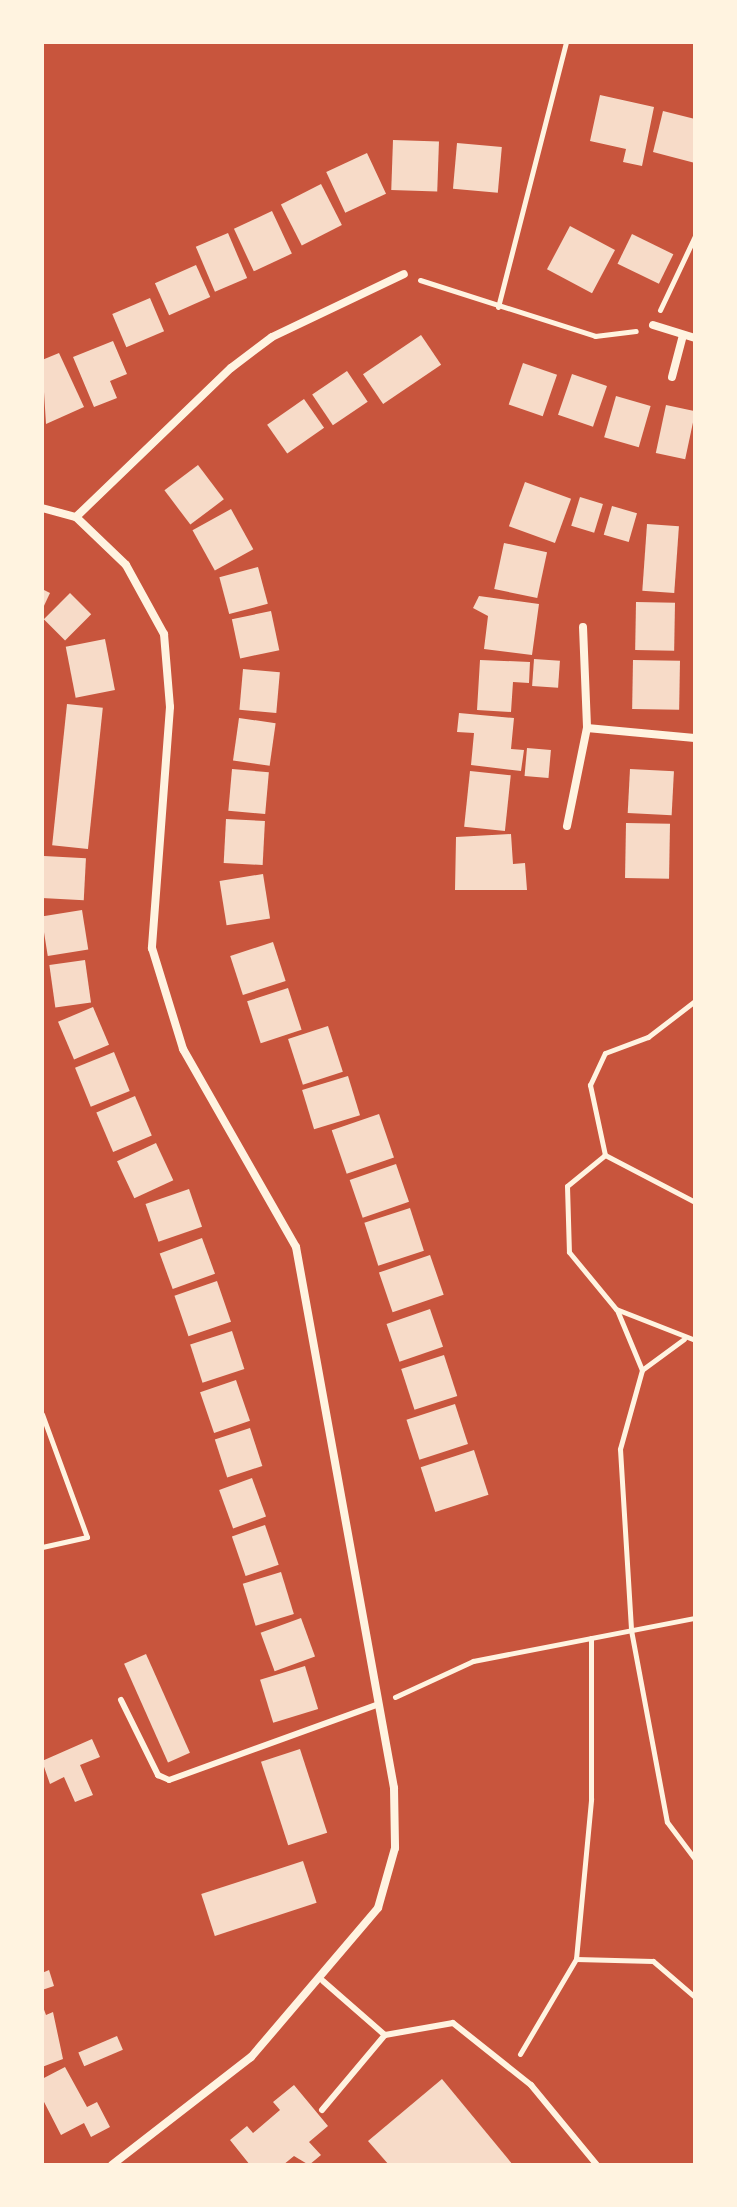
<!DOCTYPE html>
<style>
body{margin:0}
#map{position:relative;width:737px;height:2207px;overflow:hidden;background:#c8553d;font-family:"Titillium Web",sans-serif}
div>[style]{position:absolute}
.building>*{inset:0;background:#f7dbc8;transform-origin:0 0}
.path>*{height:5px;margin:-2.5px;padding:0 2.5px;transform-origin:2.5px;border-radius:2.5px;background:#fff3e0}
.service>*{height:6px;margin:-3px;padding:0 3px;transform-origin:3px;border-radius:3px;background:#fff3e0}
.minor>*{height:8px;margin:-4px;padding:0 4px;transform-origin:4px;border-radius:4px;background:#fff3e0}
span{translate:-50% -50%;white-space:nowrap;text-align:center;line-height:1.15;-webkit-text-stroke:6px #fff3e0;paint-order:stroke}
.frame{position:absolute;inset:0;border:44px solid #fff3e0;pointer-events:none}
</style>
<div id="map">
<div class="building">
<i style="clip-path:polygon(600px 95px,654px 107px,642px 166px,623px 162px,626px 149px,590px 141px)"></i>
<i style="clip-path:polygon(663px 111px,695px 119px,695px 163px,653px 152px)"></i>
<i style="left:393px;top:140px;width:46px;height:50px;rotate:2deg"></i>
<i style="left:457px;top:143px;width:45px;height:46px;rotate:5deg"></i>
<i style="left:367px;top:153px;width:45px;height:45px;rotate:65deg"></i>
<i style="left:321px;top:184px;width:46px;height:45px;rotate:63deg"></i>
<i style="left:272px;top:211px;width:47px;height:42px;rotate:65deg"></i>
<i style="left:570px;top:226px;width:51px;height:49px;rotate:28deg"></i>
<i style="left:228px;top:233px;width:49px;height:35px;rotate:67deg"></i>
<i style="left:632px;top:234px;width:46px;height:33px;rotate:26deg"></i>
<i style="left:196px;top:265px;width:35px;height:45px;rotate:66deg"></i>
<i style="left:150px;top:298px;width:36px;height:41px;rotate:67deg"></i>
<i style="left:421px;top:335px;width:36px;height:70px;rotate:56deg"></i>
<i style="clip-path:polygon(113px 341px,127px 374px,110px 381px,117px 398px,94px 407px,73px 357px)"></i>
<i style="clip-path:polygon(59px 353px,84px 407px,46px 424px,42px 360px)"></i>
<i style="left:523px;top:363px;width:36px;height:44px;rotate:19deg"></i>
<i style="left:347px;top:371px;width:37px;height:42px;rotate:56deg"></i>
<i style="left:572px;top:374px;width:37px;height:43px;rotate:19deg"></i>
<i style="left:616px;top:396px;width:36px;height:43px;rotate:16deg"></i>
<i style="left:304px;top:399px;width:35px;height:45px;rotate:55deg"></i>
<i style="left:666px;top:405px;width:30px;height:49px;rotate:12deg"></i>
<i style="left:198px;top:465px;width:43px;height:42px;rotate:53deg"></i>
<i style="left:525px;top:482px;width:49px;height:47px;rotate:20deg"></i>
<i style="left:580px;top:497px;width:24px;height:30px;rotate:17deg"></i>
<i style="left:612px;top:506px;width:26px;height:30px;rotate:16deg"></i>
<i style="left:231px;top:509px;width:46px;height:44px;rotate:61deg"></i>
<i style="left:647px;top:524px;width:32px;height:67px;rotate:4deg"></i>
<i style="left:504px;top:543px;width:44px;height:47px;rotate:12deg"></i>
<i style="left:258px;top:567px;width:38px;height:40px;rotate:75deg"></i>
<i style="clip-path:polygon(42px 589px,50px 593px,42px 610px)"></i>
<i style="left:70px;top:593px;width:30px;height:37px;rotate:45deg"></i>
<i style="clip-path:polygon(479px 596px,539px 604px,532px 655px,484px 649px,488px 616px,473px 608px)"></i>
<i style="left:636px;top:602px;width:39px;height:48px;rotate:1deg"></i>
<i style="left:271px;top:611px;width:40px;height:40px;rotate:78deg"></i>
<i style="left:105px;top:639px;width:52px;height:40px;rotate:79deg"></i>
<i style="left:534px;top:659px;width:26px;height:27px;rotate:4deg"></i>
<i style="clip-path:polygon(480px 660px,530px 662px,529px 683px,513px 682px,511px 712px,477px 710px)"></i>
<i style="left:633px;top:660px;width:47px;height:49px;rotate:1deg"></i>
<i style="left:243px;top:669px;width:37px;height:41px;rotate:5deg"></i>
<i style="left:67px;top:704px;width:36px;height:142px;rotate:6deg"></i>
<i style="clip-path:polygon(459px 713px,514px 718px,511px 749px,524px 750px,521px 771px,471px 765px,474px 733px,457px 732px)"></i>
<i style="left:239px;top:718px;width:37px;height:43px;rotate:8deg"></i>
<i style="left:527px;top:748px;width:24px;height:28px;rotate:5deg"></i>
<i style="left:232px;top:769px;width:37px;height:42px;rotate:5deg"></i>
<i style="left:630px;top:769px;width:44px;height:44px;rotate:3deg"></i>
<i style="left:470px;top:771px;width:41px;height:56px;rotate:6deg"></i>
<i style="left:226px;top:819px;width:39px;height:44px;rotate:3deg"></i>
<i style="left:626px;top:823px;width:44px;height:55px;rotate:1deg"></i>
<i style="clip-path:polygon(511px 834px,513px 864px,525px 863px,527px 890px,455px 890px,456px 837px)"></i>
<i style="left:44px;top:856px;width:42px;height:42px;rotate:3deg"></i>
<i style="left:263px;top:874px;width:45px;height:44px;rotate:81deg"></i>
<i style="left:82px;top:910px;width:40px;height:41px;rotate:81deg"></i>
<i style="left:273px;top:942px;width:41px;height:45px;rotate:72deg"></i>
<i style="left:85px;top:960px;width:43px;height:36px;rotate:82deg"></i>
<i style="left:288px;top:988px;width:44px;height:43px;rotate:72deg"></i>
<i style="left:93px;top:1007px;width:41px;height:38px;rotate:67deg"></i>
<i style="left:328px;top:1026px;width:48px;height:42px;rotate:72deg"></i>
<i style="left:114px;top:1052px;width:42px;height:42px;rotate:68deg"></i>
<i style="left:348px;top:1076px;width:41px;height:48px;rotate:73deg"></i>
<i style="left:135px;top:1096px;width:43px;height:42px;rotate:67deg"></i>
<i style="left:379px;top:1114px;width:46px;height:50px;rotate:71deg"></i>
<i style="left:156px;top:1143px;width:41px;height:43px;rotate:65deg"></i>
<i style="left:396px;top:1164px;width:40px;height:49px;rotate:71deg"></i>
<i style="left:189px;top:1189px;width:40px;height:46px;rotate:71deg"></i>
<i style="left:410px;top:1208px;width:45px;height:48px;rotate:72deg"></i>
<i style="left:202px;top:1238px;width:38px;height:45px;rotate:70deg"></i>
<i style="left:430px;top:1255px;width:42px;height:54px;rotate:71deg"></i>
<i style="left:217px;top:1281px;width:43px;height:45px;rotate:71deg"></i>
<i style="left:430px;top:1309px;width:40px;height:46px;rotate:71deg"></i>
<i style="left:232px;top:1331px;width:40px;height:44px;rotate:72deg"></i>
<i style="left:444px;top:1355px;width:43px;height:45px;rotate:72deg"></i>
<i style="left:236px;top:1380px;width:43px;height:38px;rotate:71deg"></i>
<i style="left:455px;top:1404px;width:42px;height:51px;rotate:72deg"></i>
<i style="left:250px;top:1428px;width:40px;height:37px;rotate:72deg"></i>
<i style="left:474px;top:1450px;width:47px;height:56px;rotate:72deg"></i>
<i style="left:252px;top:1478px;width:41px;height:35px;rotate:70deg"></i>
<i style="left:265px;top:1525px;width:42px;height:35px;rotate:71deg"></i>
<i style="left:281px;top:1572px;width:44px;height:40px;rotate:73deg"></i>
<i style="left:301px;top:1618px;width:41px;height:43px;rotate:70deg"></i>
<i style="left:146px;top:1654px;width:108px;height:24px;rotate:66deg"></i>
<i style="left:305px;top:1666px;width:45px;height:47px;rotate:73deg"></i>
<i style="clip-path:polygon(92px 1739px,100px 1757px,80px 1765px,93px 1795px,75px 1802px,64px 1777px,50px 1784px,42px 1761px)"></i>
<i style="left:300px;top:1749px;width:88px;height:41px;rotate:72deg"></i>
<i style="left:303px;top:1861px;width:44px;height:107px;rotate:72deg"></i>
<i style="clip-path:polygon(49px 1970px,54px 1986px,42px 1990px,42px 1973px)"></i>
<i style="clip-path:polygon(42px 2004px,46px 2015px,53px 2012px,63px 2059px,42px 2067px)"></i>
<i style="left:117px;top:2036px;width:15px;height:42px;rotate:67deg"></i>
<i style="clip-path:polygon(65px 2067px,87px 2107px,97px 2102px,110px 2127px,91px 2137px,84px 2123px,61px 2135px,42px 2098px,42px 2079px)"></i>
<i style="clip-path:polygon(442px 2079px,513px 2165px,389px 2165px,368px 2141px)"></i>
<i style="clip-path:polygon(294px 2085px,328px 2126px,309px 2142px,321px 2155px,309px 2165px,294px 2156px,283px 2165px,250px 2165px,230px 2140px,247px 2126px,253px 2133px,280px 2110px,273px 2102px)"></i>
</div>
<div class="path">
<i style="left:420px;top:280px;width:184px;rotate:17.7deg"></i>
<i style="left:595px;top:336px;width:41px;rotate:-7deg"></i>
<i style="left:498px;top:307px;width:274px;rotate:-75.6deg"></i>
<i style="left:660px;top:310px;width:82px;rotate:-64.7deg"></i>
<i style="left:605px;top:1155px;width:72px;rotate:-102.1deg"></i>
<i style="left:590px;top:1085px;width:35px;rotate:-65deg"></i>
<i style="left:605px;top:1053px;width:46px;rotate:-20.4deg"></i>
<i style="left:648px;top:1037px;width:59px;rotate:-37.5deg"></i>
<i style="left:695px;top:1202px;width:102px;rotate:-152.4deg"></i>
<i style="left:605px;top:1155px;width:49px;rotate:140.8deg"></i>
<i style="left:567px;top:1186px;width:66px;rotate:88.3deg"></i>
<i style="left:569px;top:1252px;width:74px;rotate:50.5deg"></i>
<i style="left:616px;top:1309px;width:85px;rotate:21.4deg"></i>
<i style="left:617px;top:1310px;width:65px;rotate:67.4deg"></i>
<i style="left:684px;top:1339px;width:52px;rotate:143.6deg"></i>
<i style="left:642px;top:1370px;width:82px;rotate:105.6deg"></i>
<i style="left:620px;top:1449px;width:181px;rotate:86.5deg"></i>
<i style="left:631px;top:1630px;width:195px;rotate:79.4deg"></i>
<i style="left:667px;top:1822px;width:46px;rotate:52.9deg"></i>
<i style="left:42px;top:1414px;width:131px;rotate:69.9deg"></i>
<i style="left:87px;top:1537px;width:46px;rotate:167.5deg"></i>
<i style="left:395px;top:1697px;width:86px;rotate:-24.8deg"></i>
<i style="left:473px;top:1661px;width:226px;rotate:-11deg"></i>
<i style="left:576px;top:1959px;width:161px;rotate:-84.6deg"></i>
<i style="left:591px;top:1799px;width:161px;rotate:-90deg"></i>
<i style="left:520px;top:2054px;width:110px;rotate:-59.5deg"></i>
<i style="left:576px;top:1959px;width:77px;rotate:1.5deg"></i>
<i style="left:653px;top:1961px;width:55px;rotate:40.6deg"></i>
</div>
<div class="service">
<i style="left:121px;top:1700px;width:84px;rotate:63.7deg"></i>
<i style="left:158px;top:1775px;width:12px;rotate:24deg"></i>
<i style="left:169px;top:1780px;width:223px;rotate:-19.9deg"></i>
<i style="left:323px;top:1981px;width:82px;rotate:41.1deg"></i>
<i style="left:322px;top:2110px;width:98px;rotate:-50deg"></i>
<i style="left:385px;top:2035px;width:69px;rotate:-10deg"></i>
<i style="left:453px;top:2023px;width:100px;rotate:38.5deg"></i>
<i style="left:531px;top:2085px;width:104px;rotate:50.5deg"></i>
</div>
<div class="minor">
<i style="left:653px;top:325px;width:44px;rotate:17.2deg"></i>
<i style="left:672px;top:377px;width:43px;rotate:-75.3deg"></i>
<i style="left:42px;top:508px;width:35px;rotate:15deg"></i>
<i style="left:76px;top:517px;width:69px;rotate:43.8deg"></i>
<i style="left:126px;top:565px;width:79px;rotate:61.2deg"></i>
<i style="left:164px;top:634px;width:73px;rotate:85.3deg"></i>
<i style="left:170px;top:707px;width:242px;rotate:94.3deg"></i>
<i style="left:152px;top:948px;width:106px;rotate:72.9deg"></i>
<i style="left:183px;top:1049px;width:228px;rotate:60.3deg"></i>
<i style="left:296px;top:1247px;width:550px;rotate:79.73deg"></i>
<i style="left:394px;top:1788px;width:60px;rotate:89deg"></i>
<i style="left:395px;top:1848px;width:62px;rotate:105.8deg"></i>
<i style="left:378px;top:1908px;width:196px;rotate:130.4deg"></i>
<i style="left:251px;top:2057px;width:176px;rotate:142.2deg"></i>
<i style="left:76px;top:517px;width:215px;rotate:-43.9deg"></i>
<i style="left:231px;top:368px;width:51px;rotate:-37.1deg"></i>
<i style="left:272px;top:337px;width:146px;rotate:-25.5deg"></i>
<i style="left:583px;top:627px;width:101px;rotate:87.7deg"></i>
<i style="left:587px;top:728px;width:108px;rotate:5.3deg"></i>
<i style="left:567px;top:826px;width:100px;rotate:-78.5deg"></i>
</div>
<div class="frame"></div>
</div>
